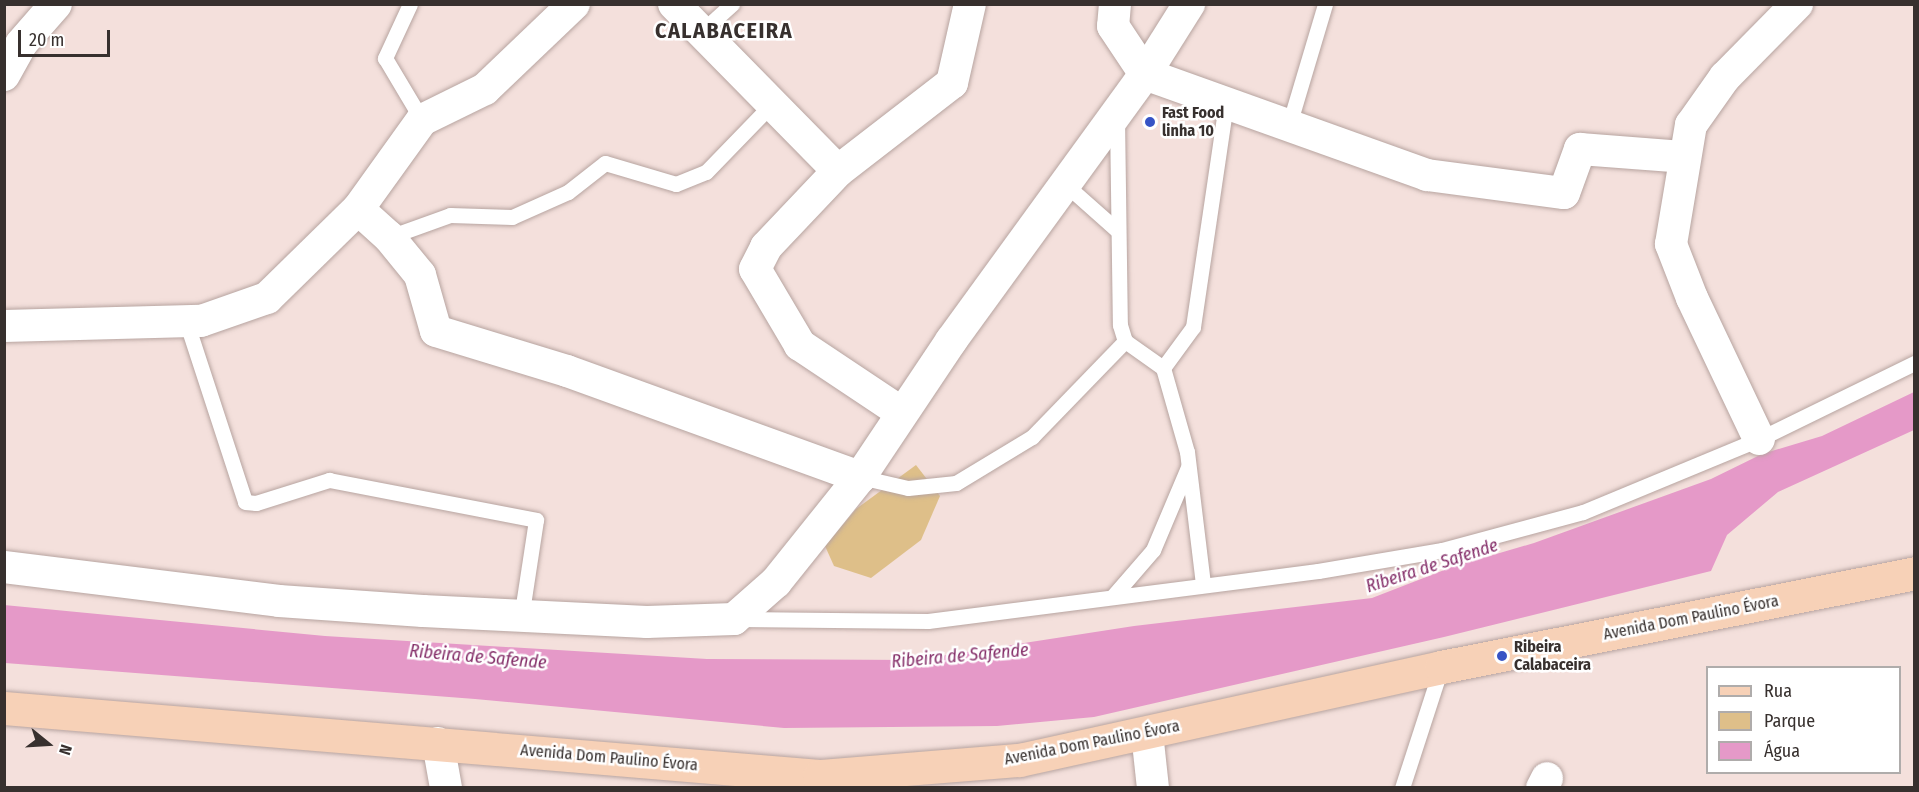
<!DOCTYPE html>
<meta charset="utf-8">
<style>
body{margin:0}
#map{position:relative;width:1919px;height:792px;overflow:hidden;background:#f4e0dc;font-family:"Fira Sans Condensed",sans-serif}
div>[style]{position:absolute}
.green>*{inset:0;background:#debf89}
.water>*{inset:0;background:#e599c8}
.roads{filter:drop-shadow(0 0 2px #b7a4a0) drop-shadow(0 0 2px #b7a4a0)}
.lane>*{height:15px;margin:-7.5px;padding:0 7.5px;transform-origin:7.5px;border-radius:7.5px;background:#fff}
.street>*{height:32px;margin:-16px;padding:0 16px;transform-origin:16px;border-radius:16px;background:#fff}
.primary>*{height:33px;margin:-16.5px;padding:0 16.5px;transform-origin:16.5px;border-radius:16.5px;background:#f7d1b7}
.dots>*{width:16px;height:16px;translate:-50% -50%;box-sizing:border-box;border:3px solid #fff;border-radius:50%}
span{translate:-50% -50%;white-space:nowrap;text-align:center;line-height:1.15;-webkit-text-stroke:5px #fff;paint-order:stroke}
.poi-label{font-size:16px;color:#37302e;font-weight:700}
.left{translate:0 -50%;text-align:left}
.street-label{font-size:16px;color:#37302e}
.water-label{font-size:18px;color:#842d68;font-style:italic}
.district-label{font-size:22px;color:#37302e;font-weight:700;letter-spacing:1.5px}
.frame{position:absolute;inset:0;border:6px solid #37302e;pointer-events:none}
.legend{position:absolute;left:1706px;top:666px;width:195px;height:108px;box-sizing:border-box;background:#fff;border:2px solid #afacab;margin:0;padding:8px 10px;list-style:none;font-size:18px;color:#37302e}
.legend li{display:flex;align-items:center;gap:12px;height:30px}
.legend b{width:30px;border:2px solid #afacab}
.north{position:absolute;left:18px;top:714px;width:60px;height:60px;-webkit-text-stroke:4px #fff;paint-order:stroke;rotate:108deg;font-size:16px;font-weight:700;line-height:24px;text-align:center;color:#37302e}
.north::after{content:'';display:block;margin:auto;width:21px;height:27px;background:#37302e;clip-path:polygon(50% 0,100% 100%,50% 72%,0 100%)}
.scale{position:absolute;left:18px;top:30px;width:92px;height:27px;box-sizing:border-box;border:3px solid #37302e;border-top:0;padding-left:8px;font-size:18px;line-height:21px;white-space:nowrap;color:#37302e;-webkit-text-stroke:4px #fff;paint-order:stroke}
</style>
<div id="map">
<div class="green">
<i style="clip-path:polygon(916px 465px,940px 496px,921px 540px,871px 578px,834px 566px,825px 546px,856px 509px)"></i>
</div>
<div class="water">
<i style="clip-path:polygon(1914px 392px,1914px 430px,1778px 492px,1727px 535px,1711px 571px,1444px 637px,1094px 717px,997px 726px,784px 728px,475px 699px,5px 663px,4px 605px,325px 636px,707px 659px,915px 660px,1134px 626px,1372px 598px,1452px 567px,1534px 543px,1711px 479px,1762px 454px,1822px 436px)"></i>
</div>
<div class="roads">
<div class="lane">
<i style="left:410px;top:4px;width:60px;rotate:114.8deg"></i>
<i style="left:385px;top:58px;width:72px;rotate:59.2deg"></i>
<i style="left:701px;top:32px;width:42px;rotate:-42.1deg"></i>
<i style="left:1117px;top:118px;width:207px;rotate:89.2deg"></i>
<i style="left:1120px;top:325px;width:17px;rotate:73deg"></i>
<i style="left:1125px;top:341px;width:47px;rotate:35.4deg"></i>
<i style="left:1289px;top:125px;width:126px;rotate:-73.4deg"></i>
<i style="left:1065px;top:184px;width:71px;rotate:41.6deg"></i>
<i style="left:389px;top:237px;width:65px;rotate:-19.8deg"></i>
<i style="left:450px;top:215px;width:62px;rotate:1.8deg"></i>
<i style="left:512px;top:217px;width:61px;rotate:-24.1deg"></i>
<i style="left:568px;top:192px;width:47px;rotate:-38.1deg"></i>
<i style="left:605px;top:163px;width:74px;rotate:16.5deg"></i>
<i style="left:676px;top:184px;width:32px;rotate:-22deg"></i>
<i style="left:706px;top:172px;width:95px;rotate:-45.9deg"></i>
<i style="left:186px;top:321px;width:190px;rotate:71.9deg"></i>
<i style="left:245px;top:502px;width:11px;rotate:5deg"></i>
<i style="left:256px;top:503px;width:77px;rotate:-17.5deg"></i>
<i style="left:329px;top:480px;width:211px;rotate:10.9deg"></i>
<i style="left:536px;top:520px;width:99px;rotate:98.7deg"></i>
<i style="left:860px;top:477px;width:49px;rotate:12.9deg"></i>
<i style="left:908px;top:488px;width:48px;rotate:-5.9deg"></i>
<i style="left:956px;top:483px;width:89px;rotate:-31.2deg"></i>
<i style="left:1032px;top:437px;width:134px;rotate:-45.9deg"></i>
<i style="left:1203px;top:584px;width:133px;rotate:-96.9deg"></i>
<i style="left:1187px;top:452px;width:87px;rotate:-105.9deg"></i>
<i style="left:1163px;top:368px;width:51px;rotate:-53.8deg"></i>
<i style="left:1193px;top:327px;width:226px;rotate:-81.6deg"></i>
<i style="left:1114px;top:595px;width:60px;rotate:-49.1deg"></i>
<i style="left:1153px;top:550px;width:90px;rotate:-67.1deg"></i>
<i style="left:737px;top:619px;width:191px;rotate:0.6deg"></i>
<i style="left:928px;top:621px;width:393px;rotate:-7.3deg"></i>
<i style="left:1318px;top:571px;width:126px;rotate:-9.6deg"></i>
<i style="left:1442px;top:550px;width:146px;rotate:-15.1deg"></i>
<i style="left:1583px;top:512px;width:191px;rotate:-22.5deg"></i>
<i style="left:1759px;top:439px;width:173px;rotate:-26.1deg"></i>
<i style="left:1402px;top:788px;width:126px;rotate:-72deg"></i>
</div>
<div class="street">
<i style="left:674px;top:4px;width:234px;rotate:45.5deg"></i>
<i style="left:1115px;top:4px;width:22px;rotate:95deg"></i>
<i style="left:1113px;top:26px;width:58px;rotate:56.3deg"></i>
<i style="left:1145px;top:74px;width:300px;rotate:19.7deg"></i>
<i style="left:1427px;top:175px;width:138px;rotate:7.5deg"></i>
<i style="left:1564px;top:193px;width:47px;rotate:-70deg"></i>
<i style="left:1580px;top:149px;width:103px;rotate:4.4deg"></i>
<i style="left:4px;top:75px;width:35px;rotate:-61deg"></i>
<i style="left:21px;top:44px;width:53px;rotate:-48.8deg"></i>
<i style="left:358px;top:209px;width:42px;rotate:42.1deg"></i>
<i style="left:389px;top:237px;width:49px;rotate:50.8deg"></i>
<i style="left:420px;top:275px;width:58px;rotate:74.1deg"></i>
<i style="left:436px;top:331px;width:137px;rotate:17deg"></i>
<i style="left:567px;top:371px;width:312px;rotate:19.9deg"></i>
<i style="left:4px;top:326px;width:197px;rotate:-1.5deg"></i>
<i style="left:201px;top:321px;width:70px;rotate:-19.2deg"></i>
<i style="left:267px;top:298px;width:127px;rotate:-44.4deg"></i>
<i style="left:358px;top:209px;width:110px;rotate:-54.3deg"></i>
<i style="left:422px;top:120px;width:70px;rotate:-26.2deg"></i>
<i style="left:485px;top:89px;width:123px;rotate:-43.7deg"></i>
<i style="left:902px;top:413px;width:123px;rotate:-146.3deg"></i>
<i style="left:800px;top:345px;width:88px;rotate:-120.6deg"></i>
<i style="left:755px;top:269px;width:25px;rotate:-63deg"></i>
<i style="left:766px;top:247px;width:105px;rotate:-46.5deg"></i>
<i style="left:838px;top:171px;width:144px;rotate:-37.7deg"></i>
<i style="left:952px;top:83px;width:81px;rotate:-77.2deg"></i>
<i style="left:1759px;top:439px;width:156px;rotate:-115.4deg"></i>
<i style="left:1692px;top:298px;width:58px;rotate:-111.3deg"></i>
<i style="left:1671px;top:244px;width:121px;rotate:-80.5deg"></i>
<i style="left:1691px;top:125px;width:59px;rotate:-54.7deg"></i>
<i style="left:1725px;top:77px;width:103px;rotate:-45.4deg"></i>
<i style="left:4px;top:567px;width:277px;rotate:7deg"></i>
<i style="left:279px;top:601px;width:144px;rotate:4deg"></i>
<i style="left:423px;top:611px;width:224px;rotate:2.8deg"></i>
<i style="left:647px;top:622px;width:87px;rotate:-2deg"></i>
<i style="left:734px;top:619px;width:56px;rotate:-41.4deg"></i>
<i style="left:776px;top:582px;width:134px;rotate:-51.3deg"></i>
<i style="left:860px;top:477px;width:164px;rotate:-56.2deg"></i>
<i style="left:951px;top:341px;width:330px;rotate:-54deg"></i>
<i style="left:1145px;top:74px;width:83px;rotate:-57.8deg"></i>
<i style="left:1147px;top:733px;width:55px;rotate:83.8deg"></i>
<i style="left:438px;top:743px;width:46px;rotate:79.9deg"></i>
<i style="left:1542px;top:788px;width:11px;rotate:-63deg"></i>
</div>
<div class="primary">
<i style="left:4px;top:708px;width:818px;rotate:4.77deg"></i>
<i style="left:819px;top:776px;width:201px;rotate:-4.6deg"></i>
<i style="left:1019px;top:760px;width:432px;rotate:-12.4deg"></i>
<i style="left:1441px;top:667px;width:482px;rotate:-11.2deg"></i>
</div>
</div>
<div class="dots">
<i style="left:1150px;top:122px;background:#3753c5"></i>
<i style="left:1502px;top:656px;background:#3753c5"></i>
</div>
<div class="poi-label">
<span class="left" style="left:1162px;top:122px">Fast Food<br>linha 10</span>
<span class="left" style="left:1514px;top:656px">Ribeira<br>Calabaceira</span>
</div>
<div class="street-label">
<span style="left:1691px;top:618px;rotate:-11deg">Avenida Dom Paulino Évora</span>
<span style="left:1092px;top:743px;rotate:-11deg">Avenida Dom Paulino Évora</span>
<span style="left:609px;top:758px;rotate:5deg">Avenida Dom Paulino Évora</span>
</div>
<div class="water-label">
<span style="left:1432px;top:566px;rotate:-18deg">Ribeira de Safende</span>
<span style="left:960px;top:656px;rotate:-5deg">Ribeira de Safende</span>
<span style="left:478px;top:657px;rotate:5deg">Ribeira de Safende</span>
</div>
<div class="district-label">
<span style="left:724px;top:31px">CALABACEIRA</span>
</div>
<div class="frame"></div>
<ul class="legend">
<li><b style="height:8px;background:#f7d1b7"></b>Rua</li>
<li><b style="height:16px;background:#debf89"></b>Parque</li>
<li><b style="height:16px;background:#e599c8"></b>Água</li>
</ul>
<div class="north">N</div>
<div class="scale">20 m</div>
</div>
